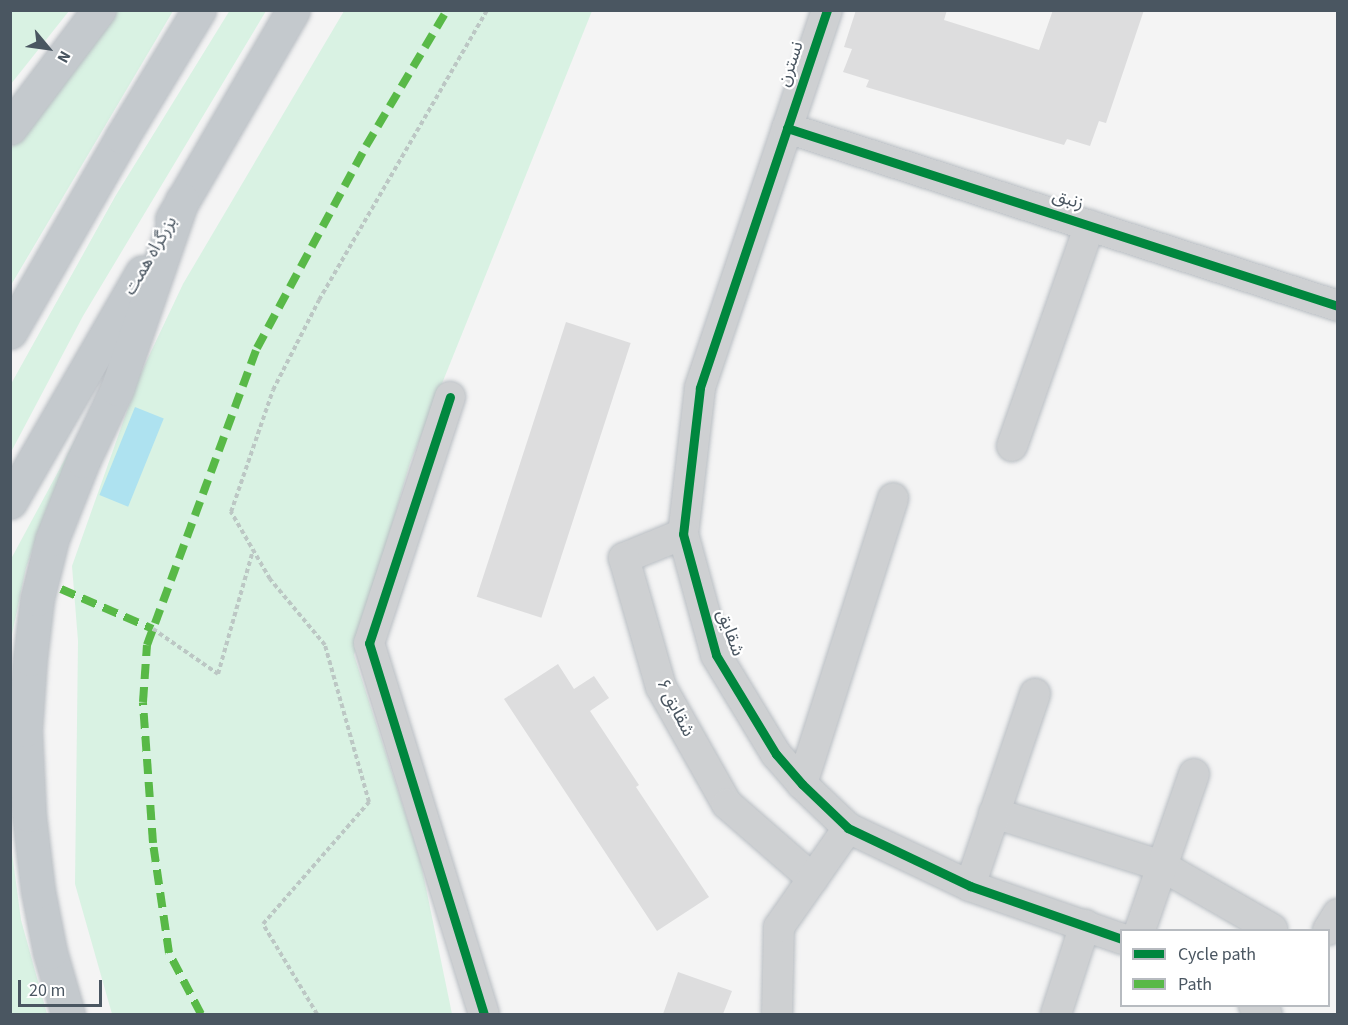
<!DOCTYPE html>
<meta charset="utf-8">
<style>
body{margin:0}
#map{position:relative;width:1348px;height:1025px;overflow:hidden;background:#f4f4f4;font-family:"Source Sans 3","Noto Sans Arabic",sans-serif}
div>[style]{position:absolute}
.green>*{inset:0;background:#d9f2e3}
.water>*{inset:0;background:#aee2f0;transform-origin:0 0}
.building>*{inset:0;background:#ddddde;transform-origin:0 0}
.path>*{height:4px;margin-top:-2px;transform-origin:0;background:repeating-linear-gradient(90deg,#bcc7c4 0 4.5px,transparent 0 7.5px)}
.roads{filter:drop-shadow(0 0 2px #b9bec3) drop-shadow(0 0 2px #b9bec3)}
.minor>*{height:30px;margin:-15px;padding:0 15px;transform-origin:15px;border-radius:15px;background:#ced0d2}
.trunk>*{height:33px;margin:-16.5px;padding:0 16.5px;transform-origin:16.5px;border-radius:16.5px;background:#c4c9cd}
.quiet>*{height:8px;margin-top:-4px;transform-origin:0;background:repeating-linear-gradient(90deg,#58b947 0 15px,transparent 0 23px)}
.cycleway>*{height:9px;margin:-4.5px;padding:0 4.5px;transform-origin:4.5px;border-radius:4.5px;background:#00873e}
span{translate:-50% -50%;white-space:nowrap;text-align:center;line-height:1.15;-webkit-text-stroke:4.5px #fff;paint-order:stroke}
.street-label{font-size:18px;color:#4a5661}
.frame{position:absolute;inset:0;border:12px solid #4a5661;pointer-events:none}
.legend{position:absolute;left:1120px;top:929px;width:210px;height:78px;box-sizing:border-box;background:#fff;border:2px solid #b7bbc0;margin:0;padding:8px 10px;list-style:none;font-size:18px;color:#4a5661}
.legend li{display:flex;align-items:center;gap:12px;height:30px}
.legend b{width:30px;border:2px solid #b7bbc0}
.north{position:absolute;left:18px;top:18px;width:60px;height:60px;-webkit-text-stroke:4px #fff;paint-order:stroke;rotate:119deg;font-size:16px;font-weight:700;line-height:24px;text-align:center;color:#4a5661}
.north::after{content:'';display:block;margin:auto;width:21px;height:27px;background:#4a5661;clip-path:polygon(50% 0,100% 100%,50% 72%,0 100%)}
.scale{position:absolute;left:18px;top:980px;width:84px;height:27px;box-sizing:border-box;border:3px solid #4a5661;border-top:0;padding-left:8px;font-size:18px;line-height:21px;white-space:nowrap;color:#4a5661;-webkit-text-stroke:4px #fff;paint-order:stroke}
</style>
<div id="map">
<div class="green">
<i style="clip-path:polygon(11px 10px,69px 11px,11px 84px,10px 11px)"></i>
<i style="clip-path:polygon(230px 10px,266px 11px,83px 316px,11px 452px,11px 384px,116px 195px)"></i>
<i style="clip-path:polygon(113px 11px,173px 11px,11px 285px,10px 150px)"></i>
<i style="clip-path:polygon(344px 11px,592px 11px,410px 463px,354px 655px,420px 859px,452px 1014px,112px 1014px,75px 884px,78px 641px,72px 566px,139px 377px,183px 284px)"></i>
<i style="clip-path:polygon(107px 381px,46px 511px,26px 568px,11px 639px,11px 559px)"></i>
<i style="clip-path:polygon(10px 838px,21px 920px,47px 1014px,11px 1014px)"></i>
</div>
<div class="water">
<i style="left:135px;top:407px;width:31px;height:95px;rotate:22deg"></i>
</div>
<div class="building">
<i style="clip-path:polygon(856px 10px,947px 10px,944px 20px,1039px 50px,1053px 10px,1144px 10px,1106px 123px,1099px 121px,1090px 146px,1067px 139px,1064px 145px,866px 87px,869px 80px,843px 72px,852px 49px,844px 47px)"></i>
<i style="left:566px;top:322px;width:68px;height:289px;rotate:18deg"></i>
<i style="clip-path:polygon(558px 664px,574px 689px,594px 676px,609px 698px,590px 711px,639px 785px,636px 787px,709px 897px,657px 931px,504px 699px)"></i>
<i style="clip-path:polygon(678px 972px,732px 991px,723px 1014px,663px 1014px)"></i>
</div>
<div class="path">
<i style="left:153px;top:629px;width:79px;rotate:34.7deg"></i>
<i style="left:218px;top:674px;width:129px;rotate:-74.2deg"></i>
<i style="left:317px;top:1014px;width:105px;rotate:-121deg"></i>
<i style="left:263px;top:924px;width:162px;rotate:-49deg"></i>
<i style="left:369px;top:802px;width:163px;rotate:-105.7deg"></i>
<i style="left:325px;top:645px;width:86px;rotate:-129.8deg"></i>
<i style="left:270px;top:579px;width:78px;rotate:-120.2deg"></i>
<i style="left:231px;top:512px;width:129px;rotate:-71deg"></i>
<i style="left:273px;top:390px;width:101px;rotate:-62.9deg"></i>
<i style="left:319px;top:300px;width:335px;rotate:-59.9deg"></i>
</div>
<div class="roads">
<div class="minor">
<i style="left:827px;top:10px;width:399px;rotate:108.6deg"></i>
<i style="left:700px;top:388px;width:147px;rotate:96.6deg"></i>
<i style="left:683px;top:534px;width:125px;rotate:74.7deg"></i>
<i style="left:716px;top:655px;width:116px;rotate:58.8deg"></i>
<i style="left:776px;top:754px;width:40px;rotate:49deg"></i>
<i style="left:802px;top:784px;width:64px;rotate:43.7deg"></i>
<i style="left:848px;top:828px;width:135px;rotate:25.4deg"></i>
<i style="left:970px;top:886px;width:161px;rotate:19.2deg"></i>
<i style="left:787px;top:128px;width:579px;rotate:17.9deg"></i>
<i style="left:450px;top:397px;width:259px;rotate:108.2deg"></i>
<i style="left:369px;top:643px;width:388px;rotate:72.8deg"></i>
<i style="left:1012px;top:446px;width:234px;rotate:-70.6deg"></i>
<i style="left:683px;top:534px;width:64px;rotate:157.9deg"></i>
<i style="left:624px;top:558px;width:134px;rotate:74deg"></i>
<i style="left:661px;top:687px;width:134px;rotate:60.6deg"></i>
<i style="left:727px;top:804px;width:114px;rotate:41.1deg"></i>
<i style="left:802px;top:784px;width:300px;rotate:-72.3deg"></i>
<i style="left:994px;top:813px;width:176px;rotate:17.5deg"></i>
<i style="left:1162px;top:866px;width:127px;rotate:29.8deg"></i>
<i style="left:970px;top:886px;width:203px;rotate:-71.3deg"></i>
<i style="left:1140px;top:930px;width:165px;rotate:-70.9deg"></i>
<i style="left:1328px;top:930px;width:19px;rotate:-58deg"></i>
<i style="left:1254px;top:1006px;width:15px;rotate:32deg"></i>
<i style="left:777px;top:1014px;width:87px;rotate:-88.7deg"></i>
<i style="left:779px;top:927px;width:121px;rotate:-55.1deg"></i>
<i style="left:1056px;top:1014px;width:94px;rotate:-72deg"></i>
</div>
<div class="trunk">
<i style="left:10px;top:128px;width:148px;rotate:-53deg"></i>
<i style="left:172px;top:219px;width:241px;rotate:-59.9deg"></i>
<i style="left:10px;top:332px;width:225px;rotate:-60.1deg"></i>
<i style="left:122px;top:137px;width:149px;rotate:-58.8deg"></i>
<i style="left:10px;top:502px;width:265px;rotate:-60.1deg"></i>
<i style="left:68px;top:1014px;width:65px;rotate:-106.2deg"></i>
<i style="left:50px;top:952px;width:62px;rotate:-101.1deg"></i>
<i style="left:38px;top:891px;width:77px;rotate:-96.8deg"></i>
<i style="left:29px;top:815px;width:85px;rotate:-92.7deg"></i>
<i style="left:25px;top:730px;width:71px;rotate:-86deg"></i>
<i style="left:30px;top:659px;width:60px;rotate:-83.3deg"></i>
<i style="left:37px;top:599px;width:62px;rotate:-76deg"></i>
<i style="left:52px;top:539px;width:84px;rotate:-68.3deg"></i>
<i style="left:83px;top:461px;width:80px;rotate:-64.7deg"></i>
<i style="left:117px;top:389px;width:200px;rotate:-71deg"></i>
</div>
</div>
<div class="quiet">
<i style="left:61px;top:589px;width:100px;rotate:23.5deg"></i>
<i style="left:201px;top:1014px;width:69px;rotate:-117.7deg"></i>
<i style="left:169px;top:953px;width:111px;rotate:-98.3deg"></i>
<i style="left:153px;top:843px;width:141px;rotate:-94.1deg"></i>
<i style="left:143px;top:702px;width:57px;rotate:-86deg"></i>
<i style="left:147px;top:645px;width:317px;rotate:-69.7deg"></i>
<i style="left:257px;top:348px;width:230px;rotate:-61.6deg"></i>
<i style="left:366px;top:146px;width:158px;rotate:-59.2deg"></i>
</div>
<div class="cycleway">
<i style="left:827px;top:10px;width:399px;rotate:108.6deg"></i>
<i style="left:700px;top:388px;width:147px;rotate:96.6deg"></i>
<i style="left:683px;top:534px;width:125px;rotate:74.7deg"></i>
<i style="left:716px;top:655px;width:116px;rotate:58.8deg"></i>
<i style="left:776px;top:754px;width:40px;rotate:49deg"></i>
<i style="left:802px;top:784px;width:64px;rotate:43.7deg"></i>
<i style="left:848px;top:828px;width:135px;rotate:25.4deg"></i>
<i style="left:970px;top:886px;width:161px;rotate:19.2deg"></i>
<i style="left:787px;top:128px;width:579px;rotate:17.9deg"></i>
<i style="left:450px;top:397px;width:259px;rotate:108.2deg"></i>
<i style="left:369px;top:643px;width:388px;rotate:72.8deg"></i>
</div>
<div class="street-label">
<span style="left:791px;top:64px;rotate:-71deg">نسترن</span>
<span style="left:1068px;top:200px;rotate:18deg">زنبق</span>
<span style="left:151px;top:256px;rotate:-60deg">بزرگراه همت</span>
<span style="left:730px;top:633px;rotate:70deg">شقایق</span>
<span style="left:675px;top:708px;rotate:63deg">شقایق ۶</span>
</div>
<div class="frame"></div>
<ul class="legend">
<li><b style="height:8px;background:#00873e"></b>Cycle path</li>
<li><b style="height:8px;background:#58b947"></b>Path</li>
</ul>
<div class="north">N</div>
<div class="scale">20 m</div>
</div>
